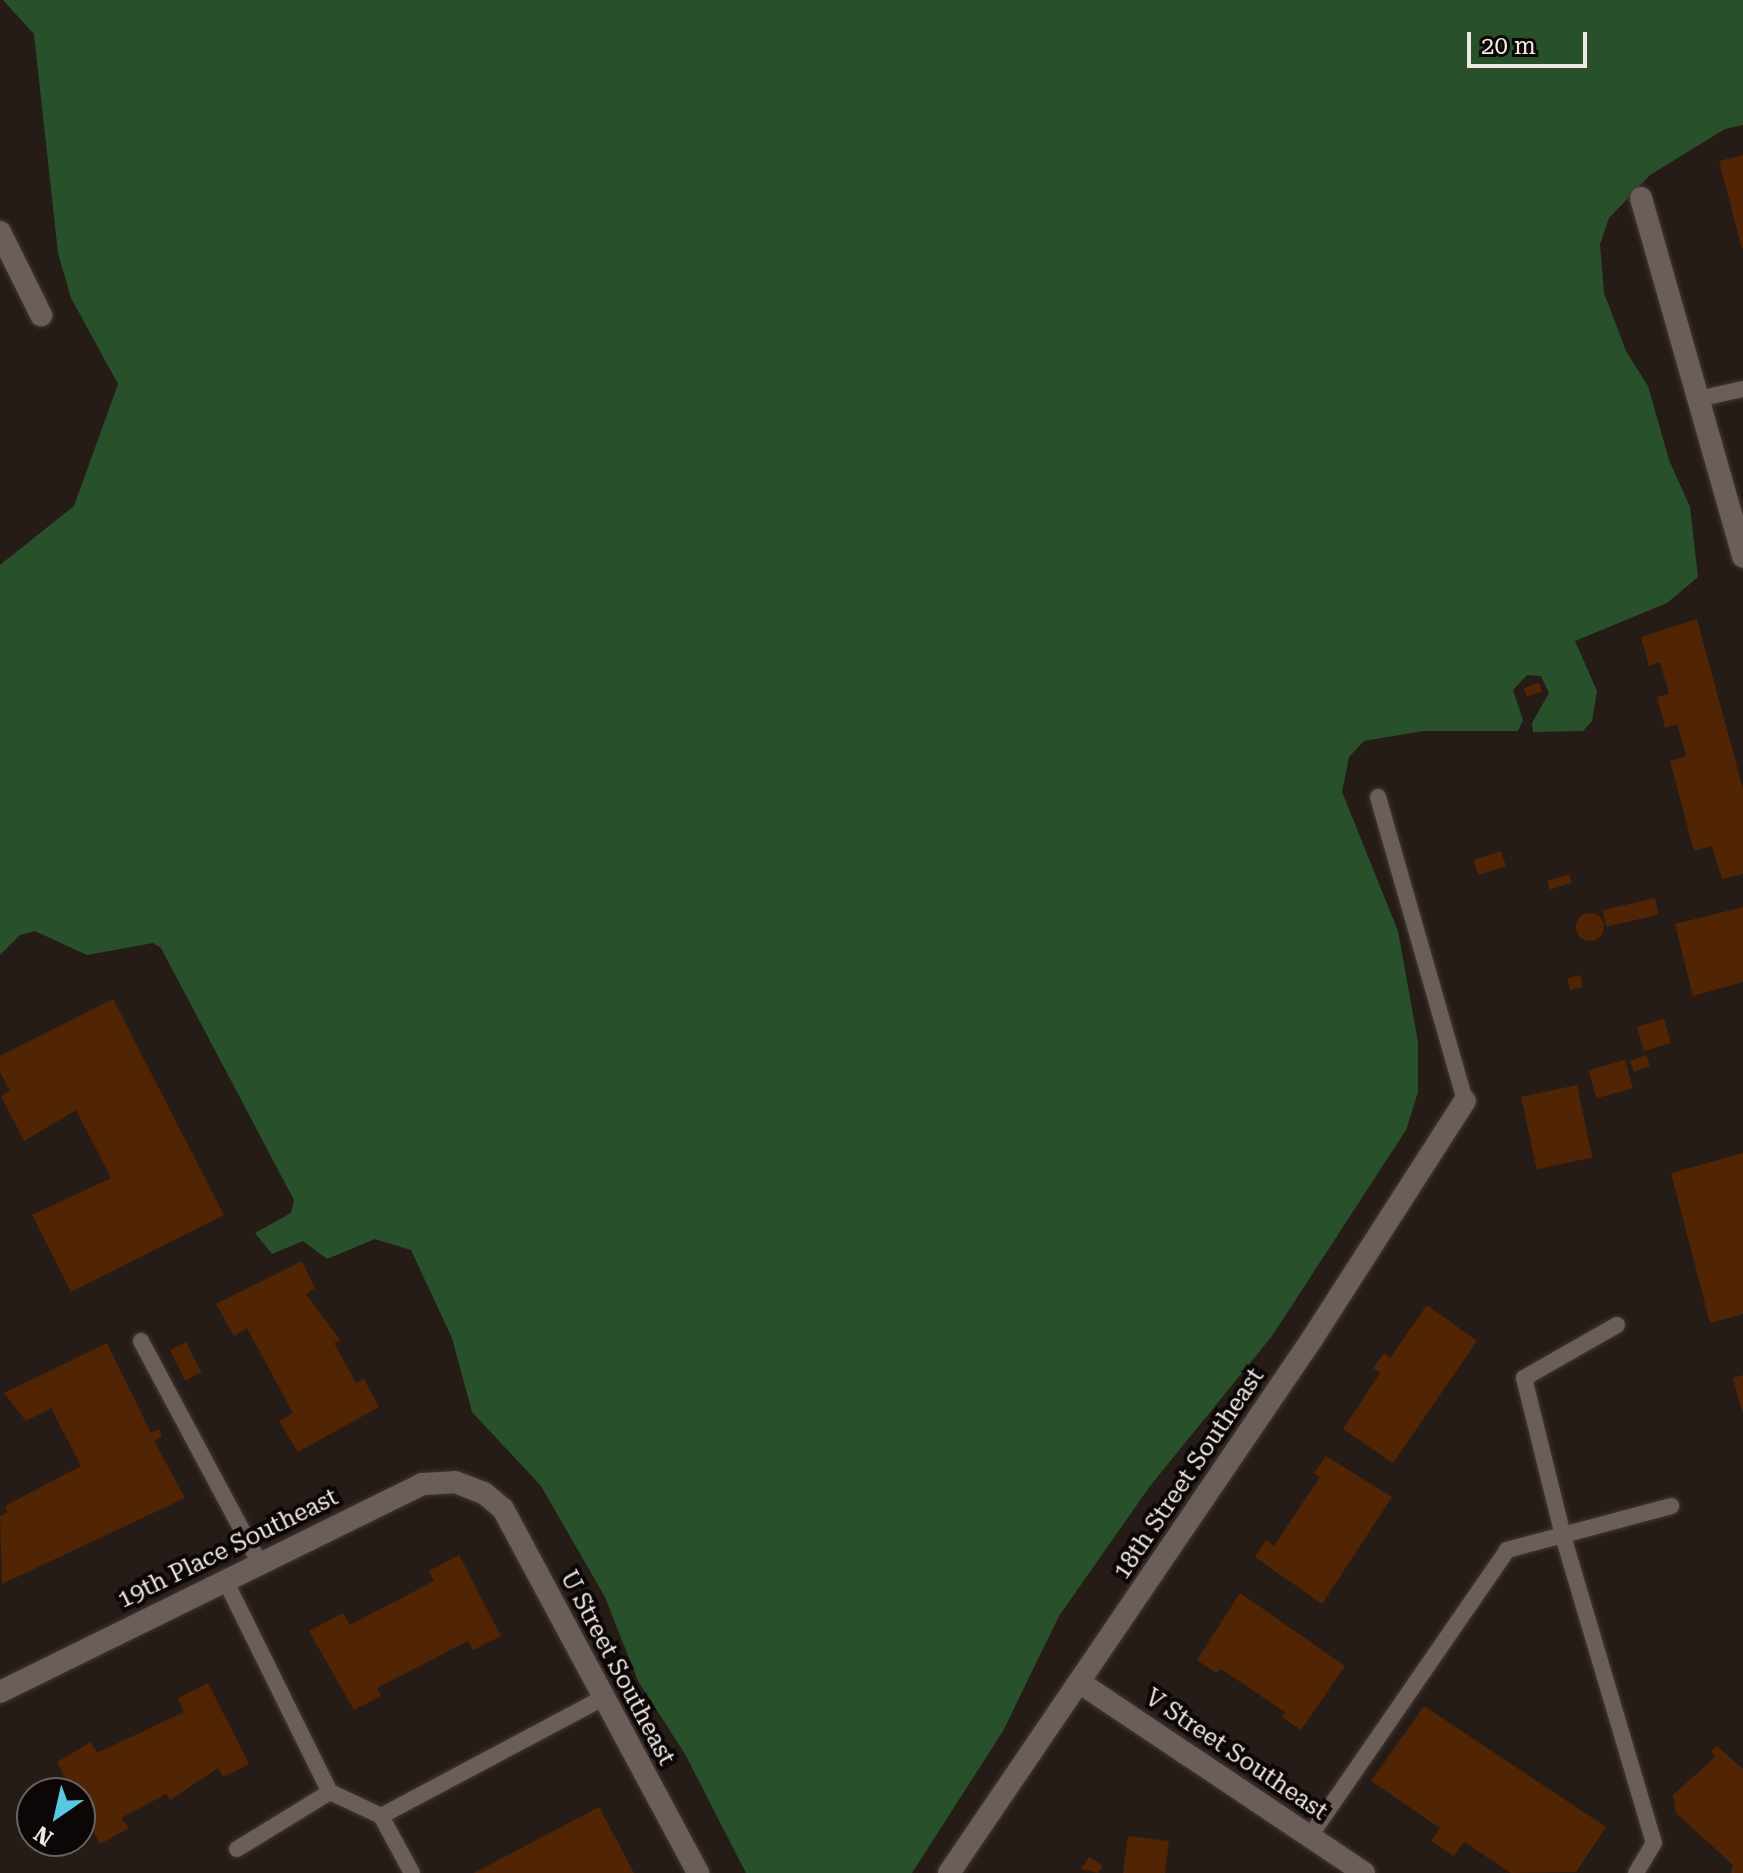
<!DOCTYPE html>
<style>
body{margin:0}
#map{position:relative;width:1743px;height:1873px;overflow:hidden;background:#261c17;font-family:"Roboto Serif",serif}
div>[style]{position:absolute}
.forest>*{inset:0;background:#28512b}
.building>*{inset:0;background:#512404;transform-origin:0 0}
.round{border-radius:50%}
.roads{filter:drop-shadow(0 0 2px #403836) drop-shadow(0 0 2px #403836)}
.service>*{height:16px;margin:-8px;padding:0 8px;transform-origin:8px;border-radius:8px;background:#6b5e59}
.minor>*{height:22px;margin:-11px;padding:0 11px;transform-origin:11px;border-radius:11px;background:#6b5e59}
span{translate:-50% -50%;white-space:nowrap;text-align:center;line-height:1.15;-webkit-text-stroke:8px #0c0706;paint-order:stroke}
.street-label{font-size:24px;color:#f0e8e5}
.north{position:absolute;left:16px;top:1777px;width:80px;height:80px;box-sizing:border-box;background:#0c0706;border:2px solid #67615f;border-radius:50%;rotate:214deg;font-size:22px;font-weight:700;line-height:32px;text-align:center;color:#f0e8e5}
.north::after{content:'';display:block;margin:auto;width:28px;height:36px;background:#57c9e2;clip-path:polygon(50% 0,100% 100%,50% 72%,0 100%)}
.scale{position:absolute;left:1467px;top:32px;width:120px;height:36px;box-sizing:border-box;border:4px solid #f0e8e5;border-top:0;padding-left:10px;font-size:24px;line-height:28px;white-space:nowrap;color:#f0e8e5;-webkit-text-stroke:6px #0c0706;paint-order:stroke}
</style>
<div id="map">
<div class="forest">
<i style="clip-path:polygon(3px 0,1743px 0,1743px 125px,1725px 129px,1650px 175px,1609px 218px,1600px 244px,1604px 293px,1626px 351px,1648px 386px,1669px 460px,1690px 507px,1698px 577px,1667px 603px,1575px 641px,1597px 691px,1592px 721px,1583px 731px,1533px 732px,1532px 723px,1549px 693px,1541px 676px,1527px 675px,1513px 690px,1523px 720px,1518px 731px,1423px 731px,1364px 741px,1349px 757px,1342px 792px,1398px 931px,1418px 1042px,1418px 1092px,1406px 1130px,1272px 1336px,1150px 1486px,1059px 1616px,1003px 1731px,912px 1873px,746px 1873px,685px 1754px,638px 1681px,605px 1597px,541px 1486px,472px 1412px,452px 1338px,411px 1250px,375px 1239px,327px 1259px,303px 1241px,272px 1254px,255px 1233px,291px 1213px,294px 1200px,161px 948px,153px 943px,87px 955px,35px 931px,20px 935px,0 955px,0 565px,74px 506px,118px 384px,71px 298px,58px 253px,34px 34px)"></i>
</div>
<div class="building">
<i style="clip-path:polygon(1743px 155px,1743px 248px,1742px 249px,1719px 161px)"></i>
<i style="clip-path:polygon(1697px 619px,1743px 789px,1743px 874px,1722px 879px,1712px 846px,1694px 851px,1670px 761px,1686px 756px,1677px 724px,1665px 728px,1657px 697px,1669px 694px,1660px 662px,1649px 666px,1641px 637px)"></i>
<i style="left:1539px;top:683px;width:9px;height:16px;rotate:72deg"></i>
<i style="left:1501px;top:851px;width:16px;height:29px;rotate:72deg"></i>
<i style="left:1569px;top:874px;width:9px;height:23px;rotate:72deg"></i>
<i style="left:1655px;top:898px;width:17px;height:54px;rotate:77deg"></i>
<i style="clip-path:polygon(1743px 907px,1743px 982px,1693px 996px,1675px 924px)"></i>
<i class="round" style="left:1576px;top:913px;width:28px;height:28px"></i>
<i style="left:1580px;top:975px;width:12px;height:13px;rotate:76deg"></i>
<i style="clip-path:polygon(113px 999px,224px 1215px,71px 1292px,32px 1215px,111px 1178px,76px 1110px,24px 1141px,1px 1096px,10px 1091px,0 1072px,0 1056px)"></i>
<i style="left:1664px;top:1019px;width:25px;height:28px;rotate:74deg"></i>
<i style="left:1646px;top:1055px;width:12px;height:17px;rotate:70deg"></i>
<i style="left:1625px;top:1060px;width:29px;height:38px;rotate:74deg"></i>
<i style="left:1577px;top:1085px;width:74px;height:57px;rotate:78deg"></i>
<i style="clip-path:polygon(1743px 1153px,1743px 1314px,1710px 1323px,1671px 1173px)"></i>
<i style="clip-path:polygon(302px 1261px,315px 1288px,306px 1294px,341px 1341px,334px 1343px,356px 1383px,364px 1379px,379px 1407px,298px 1452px,279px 1421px,293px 1413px,247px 1328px,234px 1336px,216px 1304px)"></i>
<i style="clip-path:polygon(1427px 1305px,1477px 1341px,1393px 1463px,1343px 1429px,1380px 1373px,1373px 1368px,1384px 1353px,1390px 1358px)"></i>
<i style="left:186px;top:1342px;width:34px;height:18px;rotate:63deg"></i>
<i style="clip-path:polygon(107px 1343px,151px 1433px,159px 1429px,162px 1436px,154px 1441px,185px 1498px,2px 1584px,0 1516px,8px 1512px,5px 1506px,81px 1466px,51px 1408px,26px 1421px,4px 1393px)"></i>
<i style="clip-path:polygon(1743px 1375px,1743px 1412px,1742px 1412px,1733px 1378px)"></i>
<i style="clip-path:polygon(1326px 1456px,1392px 1497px,1322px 1604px,1255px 1557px,1266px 1540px,1274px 1546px,1320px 1477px,1314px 1473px)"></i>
<i style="clip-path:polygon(459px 1555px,501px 1636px,473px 1650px,468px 1641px,377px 1688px,381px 1696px,354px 1710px,309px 1631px,343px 1613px,350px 1625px,434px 1581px,429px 1571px)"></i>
<i style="clip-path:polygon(1240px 1593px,1345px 1666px,1301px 1730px,1282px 1717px,1285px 1712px,1221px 1669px,1216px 1673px,1197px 1660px)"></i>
<i style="clip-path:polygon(208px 1683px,249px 1764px,223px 1777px,218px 1768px,170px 1800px,166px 1794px,121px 1818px,129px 1828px,100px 1844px,80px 1806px,80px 1793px,73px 1793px,57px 1762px,91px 1742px,97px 1753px,184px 1712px,178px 1698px)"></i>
<i style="clip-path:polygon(1424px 1706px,1606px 1827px,1576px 1872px,1511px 1873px,1464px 1842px,1454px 1856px,1431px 1841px,1440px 1828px,1371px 1781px)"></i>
<i style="clip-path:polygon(1717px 1746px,1743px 1769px,1743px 1873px,1731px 1873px,1733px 1865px,1676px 1813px,1673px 1795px,1715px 1757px,1711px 1751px)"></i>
<i style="clip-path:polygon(599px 1807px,634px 1873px,474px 1873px)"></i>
<i style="clip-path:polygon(1128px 1836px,1169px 1841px,1165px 1873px,1123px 1873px)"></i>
<i style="clip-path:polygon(1089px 1857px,1103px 1866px,1098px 1873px,1081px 1869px)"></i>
</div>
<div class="roads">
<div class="service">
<i style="left:1698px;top:399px;width:46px;rotate:-12.5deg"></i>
<i style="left:1378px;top:797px;width:316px;rotate:74deg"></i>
<i style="left:1617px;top:1325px;width:107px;rotate:150.3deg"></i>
<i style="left:1524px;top:1378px;width:163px;rotate:76.1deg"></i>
<i style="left:1563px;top:1536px;width:320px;rotate:73.5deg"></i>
<i style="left:1654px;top:1843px;width:35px;rotate:121deg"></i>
<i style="left:141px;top:1341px;width:251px;rotate:61.9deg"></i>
<i style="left:225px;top:1580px;width:237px;rotate:63.7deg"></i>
<i style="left:330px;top:1792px;width:56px;rotate:25.2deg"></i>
<i style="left:381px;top:1816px;width:251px;rotate:-28deg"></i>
<i style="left:381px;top:1816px;width:65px;rotate:61.5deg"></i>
<i style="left:1310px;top:1836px;width:347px;rotate:-55.4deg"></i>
<i style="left:1507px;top:1550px;width:170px;rotate:-15deg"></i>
<i style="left:237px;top:1849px;width:109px;rotate:-31.5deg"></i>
</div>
<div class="minor">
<i style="left:1641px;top:198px;width:373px;rotate:74.1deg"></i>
<i style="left:0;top:232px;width:93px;rotate:63.7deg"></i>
<i style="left:1079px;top:1682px;width:343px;rotate:33.8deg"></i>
<i style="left:0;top:1692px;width:470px;rotate:-26.2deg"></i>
<i style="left:422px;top:1484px;width:33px;rotate:-3deg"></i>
<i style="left:455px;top:1482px;width:31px;rotate:21deg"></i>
<i style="left:484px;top:1493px;width:25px;rotate:40deg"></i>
<i style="left:503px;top:1509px;width:413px;rotate:61.8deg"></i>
<i style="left:949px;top:1873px;width:646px;rotate:-55.79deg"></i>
<i style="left:1312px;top:1339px;width:283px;rotate:-57.3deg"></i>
</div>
</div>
<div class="street-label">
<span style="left:1189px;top:1474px;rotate:-56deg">18th Street Southeast</span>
<span style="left:228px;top:1549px;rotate:-26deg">19th Place Southeast</span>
<span style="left:617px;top:1668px;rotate:62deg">U Street Southeast</span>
<span style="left:1236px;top:1755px;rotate:34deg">V Street Southeast</span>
</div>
<div class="north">N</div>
<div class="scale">20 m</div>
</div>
